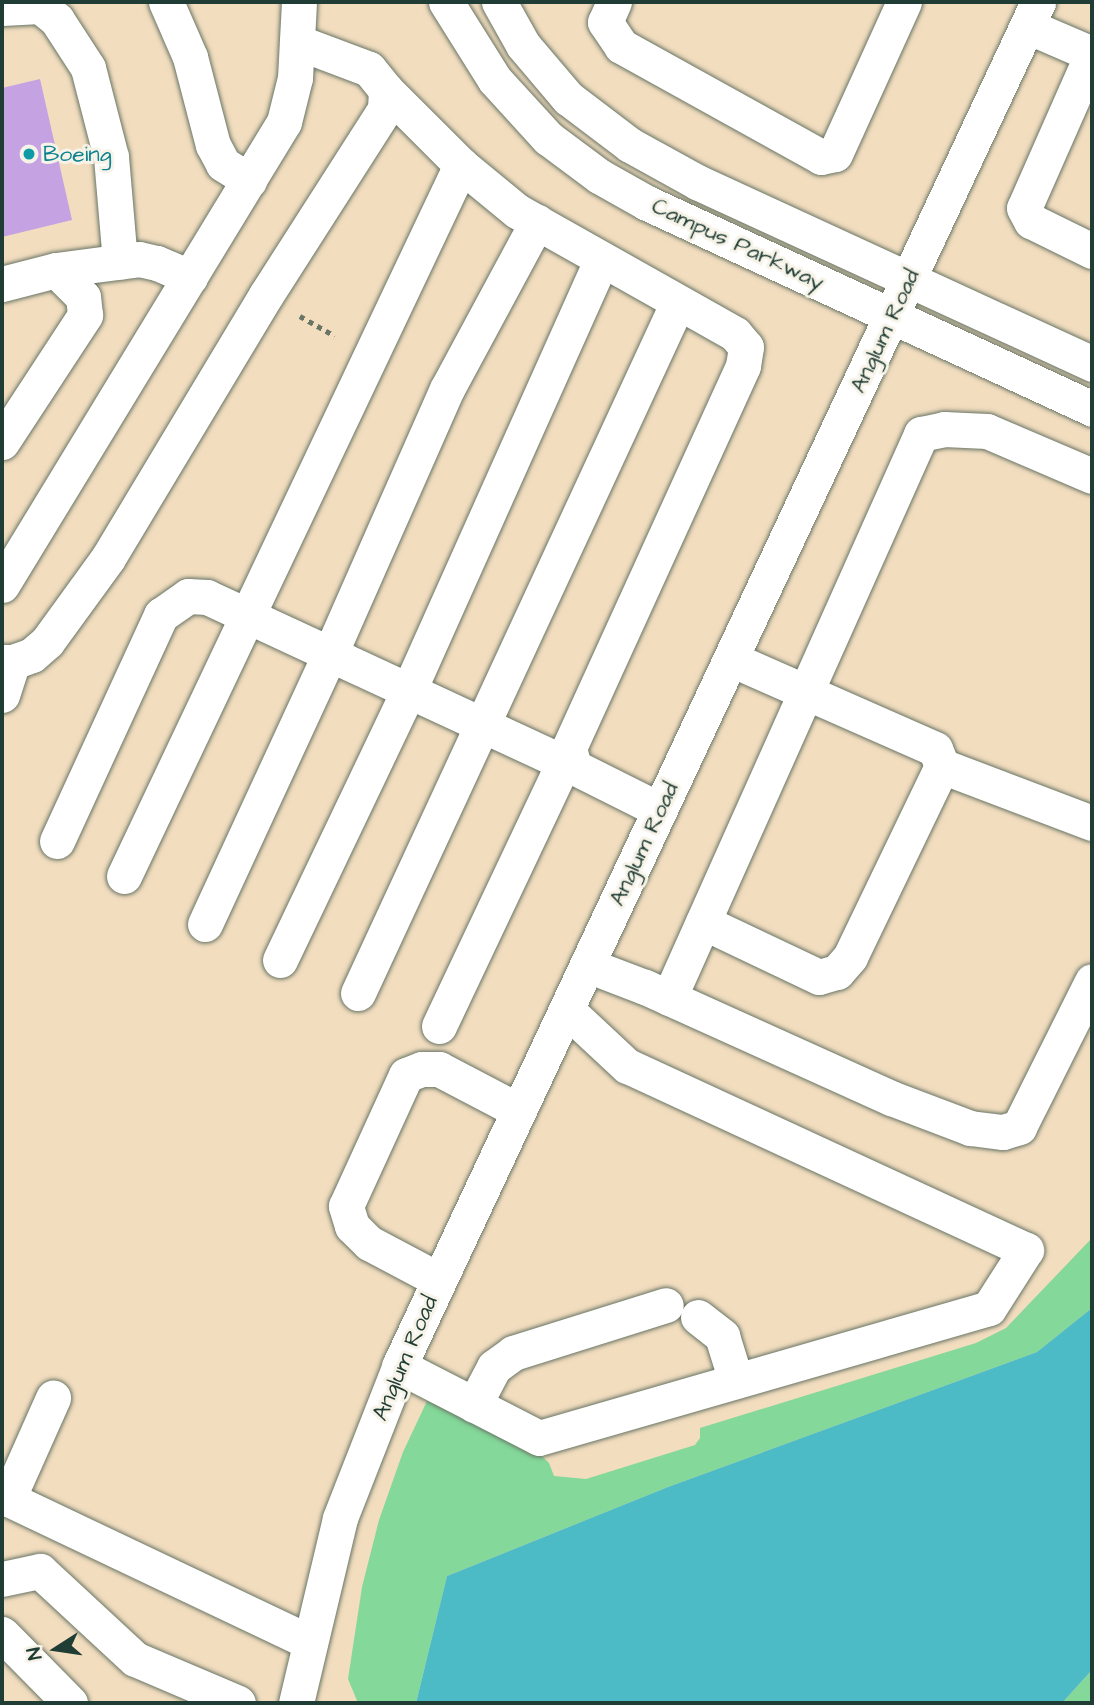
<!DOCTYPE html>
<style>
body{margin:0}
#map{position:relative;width:1094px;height:1705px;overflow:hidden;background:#f2ddbf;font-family:"Architects Daughter",sans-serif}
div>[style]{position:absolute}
.green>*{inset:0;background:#84d89a}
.water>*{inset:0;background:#4dbbc5}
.building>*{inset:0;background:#c5a3e3}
.path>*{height:4.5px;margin-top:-2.25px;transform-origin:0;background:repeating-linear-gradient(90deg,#697565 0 5px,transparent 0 10px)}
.roads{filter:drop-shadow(0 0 2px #697565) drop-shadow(0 0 2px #697565)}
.minor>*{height:35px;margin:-17.5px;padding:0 17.5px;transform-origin:17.5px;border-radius:17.5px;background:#fff}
.dots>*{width:19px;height:19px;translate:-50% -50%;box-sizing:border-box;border:4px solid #f7f3e8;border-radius:50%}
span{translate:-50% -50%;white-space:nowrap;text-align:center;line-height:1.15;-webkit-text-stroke:6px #f7f3e8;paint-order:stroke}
.culture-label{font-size:23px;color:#0d838f}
.left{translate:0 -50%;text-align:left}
.street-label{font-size:23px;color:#1f3d34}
.frame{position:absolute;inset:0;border:4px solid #1f3d34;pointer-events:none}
.north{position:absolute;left:21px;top:1614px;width:70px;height:70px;-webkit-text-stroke:5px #f7f3e8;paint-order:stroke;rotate:258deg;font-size:19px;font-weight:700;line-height:28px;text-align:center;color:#1f3d34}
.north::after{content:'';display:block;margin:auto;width:24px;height:32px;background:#1f3d34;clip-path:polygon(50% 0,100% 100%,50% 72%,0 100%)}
</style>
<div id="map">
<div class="green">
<i style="clip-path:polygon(1092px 1238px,1092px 1308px,1037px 1352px,668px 1487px,447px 1576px,416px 1703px,358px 1703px,348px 1679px,362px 1587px,379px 1520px,403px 1452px,427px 1401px,540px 1454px,549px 1463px,554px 1476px,586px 1479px,695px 1445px,700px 1438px,700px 1428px,976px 1343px,1006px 1328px)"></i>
<i style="clip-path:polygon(1092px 1670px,1092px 1703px,1062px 1703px)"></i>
</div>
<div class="water">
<i style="clip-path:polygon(1092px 1308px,1092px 1670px,1062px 1703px,416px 1703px,447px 1576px,668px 1487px,1037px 1352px)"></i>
</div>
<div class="building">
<i style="clip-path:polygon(40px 79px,72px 220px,2px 237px,2px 88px)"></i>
</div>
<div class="path">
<i style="left:300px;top:316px;width:40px;rotate:29.7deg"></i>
</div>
<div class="roads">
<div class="minor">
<i style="left:166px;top:2px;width:60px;rotate:66.4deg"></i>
<i style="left:190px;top:57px;width:91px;rotate:75.4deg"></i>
<i style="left:213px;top:145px;width:21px;rotate:62deg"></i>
<i style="left:223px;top:164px;width:31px;rotate:32deg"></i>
<i style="left:446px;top:2px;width:92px;rotate:57.9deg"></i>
<i style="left:495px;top:80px;width:79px;rotate:47.6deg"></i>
<i style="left:548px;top:138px;width:64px;rotate:36.7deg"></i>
<i style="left:599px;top:176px;width:55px;rotate:29.4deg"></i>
<i style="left:647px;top:203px;width:490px;rotate:24.8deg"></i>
<i style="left:499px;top:2px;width:49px;rotate:60.8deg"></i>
<i style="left:523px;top:45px;width:70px;rotate:49.7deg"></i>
<i style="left:568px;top:98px;width:78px;rotate:37.2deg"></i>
<i style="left:630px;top:145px;width:77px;rotate:28.9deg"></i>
<i style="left:697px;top:182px;width:435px;rotate:24.7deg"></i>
<i style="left:614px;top:2px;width:22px;rotate:114deg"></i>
<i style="left:605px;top:22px;width:29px;rotate:56deg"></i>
<i style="left:621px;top:46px;width:229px;rotate:29deg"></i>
<i style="left:821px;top:157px;width:14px;rotate:-12deg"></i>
<i style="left:835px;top:154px;width:167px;rotate:-65.6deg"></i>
<i style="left:2px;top:8px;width:38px;rotate:-3deg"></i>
<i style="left:40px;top:6px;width:22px;rotate:39deg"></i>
<i style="left:57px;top:20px;width:57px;rotate:57.1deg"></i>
<i style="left:88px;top:68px;width:92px;rotate:75.5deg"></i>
<i style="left:111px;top:157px;width:105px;rotate:85.1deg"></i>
<i style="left:1027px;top:26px;width:71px;rotate:23.3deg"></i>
<i style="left:1092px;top:54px;width:168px;rotate:113.8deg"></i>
<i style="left:1024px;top:208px;width:15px;rotate:62deg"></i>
<i style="left:1031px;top:221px;width:68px;rotate:26.2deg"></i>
<i style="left:386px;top:90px;width:106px;rotate:45deg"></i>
<i style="left:461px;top:165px;width:72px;rotate:39.4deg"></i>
<i style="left:517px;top:211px;width:250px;rotate:29.4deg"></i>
<i style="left:735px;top:334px;width:17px;rotate:50deg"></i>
<i style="left:746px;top:347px;width:19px;rotate:99deg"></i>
<i style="left:743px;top:366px;width:420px;rotate:114.5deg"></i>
<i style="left:569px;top:748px;width:20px;rotate:75deg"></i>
<i style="left:574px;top:767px;width:96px;rotate:26.6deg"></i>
<i style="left:2px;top:284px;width:56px;rotate:-14.5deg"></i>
<i style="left:56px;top:270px;width:84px;rotate:-7.5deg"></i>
<i style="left:139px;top:259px;width:18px;rotate:13deg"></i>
<i style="left:157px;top:263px;width:36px;rotate:23deg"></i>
<i style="left:2px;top:442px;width:152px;rotate:-56.8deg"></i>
<i style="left:85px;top:315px;width:18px;rotate:-96deg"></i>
<i style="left:83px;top:297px;width:38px;rotate:-135deg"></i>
<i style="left:2px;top:585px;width:542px;rotate:-58.66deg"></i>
<i style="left:284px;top:122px;width:45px;rotate:-76deg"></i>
<i style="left:295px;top:78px;width:76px;rotate:-87deg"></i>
<i style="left:2px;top:662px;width:11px"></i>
<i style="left:13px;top:662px;width:20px;rotate:-20deg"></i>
<i style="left:32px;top:655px;width:20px;rotate:-41deg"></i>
<i style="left:47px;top:642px;width:104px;rotate:-54deg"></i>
<i style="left:108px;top:558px;width:307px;rotate:-59deg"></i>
<i style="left:266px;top:295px;width:221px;rotate:-57.4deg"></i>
<i style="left:385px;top:109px;width:19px;rotate:-87deg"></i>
<i style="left:386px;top:90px;width:27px;rotate:-129deg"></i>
<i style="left:369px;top:69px;width:77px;rotate:-159.4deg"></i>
<i style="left:2px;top:695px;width:35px;rotate:-72deg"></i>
<i style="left:942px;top:766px;width:160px;rotate:20.8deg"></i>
<i style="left:57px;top:841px;width:249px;rotate:-65.3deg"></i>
<i style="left:161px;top:615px;width:33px;rotate:-35deg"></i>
<i style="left:188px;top:596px;width:19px;rotate:3deg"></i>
<i style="left:207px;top:597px;width:404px;rotate:24.9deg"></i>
<i style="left:124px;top:876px;width:787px;rotate:-64.64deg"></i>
<i style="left:703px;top:922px;width:128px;rotate:25.4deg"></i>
<i style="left:819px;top:977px;width:19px;rotate:-16deg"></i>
<i style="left:837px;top:972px;width:20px;rotate:-49deg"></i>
<i style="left:850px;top:957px;width:212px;rotate:-64.3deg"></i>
<i style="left:942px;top:766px;width:18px;rotate:-112deg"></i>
<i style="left:935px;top:749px;width:223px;rotate:-156.2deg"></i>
<i style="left:205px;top:924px;width:298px;rotate:-65.2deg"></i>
<i style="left:330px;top:654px;width:290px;rotate:-66.2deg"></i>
<i style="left:447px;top:389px;width:190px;rotate:-61.7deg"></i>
<i style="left:280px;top:960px;width:299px;rotate:-64.5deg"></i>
<i style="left:409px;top:690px;width:472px;rotate:-65.9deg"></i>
<i style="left:587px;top:965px;width:62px;rotate:20.8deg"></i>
<i style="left:645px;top:987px;width:270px;rotate:24.3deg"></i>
<i style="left:891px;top:1098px;width:85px;rotate:20.8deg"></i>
<i style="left:970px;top:1128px;width:33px;rotate:7deg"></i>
<i style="left:1003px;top:1132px;width:17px;rotate:-17deg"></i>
<i style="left:1019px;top:1127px;width:163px;rotate:-63.4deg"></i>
<i style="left:358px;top:993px;width:761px;rotate:-65.15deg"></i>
<i style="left:669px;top:998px;width:618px;rotate:-65.92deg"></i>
<i style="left:921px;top:434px;width:24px;rotate:-12deg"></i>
<i style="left:944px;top:429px;width:43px;rotate:2.7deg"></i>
<i style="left:987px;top:431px;width:114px;rotate:23.2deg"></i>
<i style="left:439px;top:1026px;width:292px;rotate:-64.7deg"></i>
<i style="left:439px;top:1280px;width:79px;rotate:-152.1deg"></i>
<i style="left:369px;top:1243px;width:24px;rotate:-135deg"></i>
<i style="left:352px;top:1226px;width:21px;rotate:-107deg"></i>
<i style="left:346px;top:1206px;width:144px;rotate:-65.4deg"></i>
<i style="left:406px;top:1075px;width:17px;rotate:-21deg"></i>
<i style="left:422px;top:1069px;width:17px"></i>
<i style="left:439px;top:1069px;width:90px;rotate:27.7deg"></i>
<i style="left:698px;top:1317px;width:31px;rotate:38deg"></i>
<i style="left:722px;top:1336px;width:47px;rotate:72.7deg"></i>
<i style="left:399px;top:1366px;width:157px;rotate:27.2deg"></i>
<i style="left:539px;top:1438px;width:468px;rotate:-16.1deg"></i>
<i style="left:989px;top:1308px;width:69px;rotate:-57.5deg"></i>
<i style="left:1026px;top:1250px;width:439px;rotate:-155.2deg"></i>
<i style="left:627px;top:1066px;width:82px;rotate:-137deg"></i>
<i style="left:474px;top:1405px;width:43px;rotate:-62.2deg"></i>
<i style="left:494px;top:1367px;width:24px;rotate:-36deg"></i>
<i style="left:513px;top:1353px;width:160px;rotate:-17.4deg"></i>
<i style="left:2px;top:1496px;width:341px;rotate:25.4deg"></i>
<i style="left:8px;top:1499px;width:111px;rotate:-66deg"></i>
<i style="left:2px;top:1579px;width:39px;rotate:-12deg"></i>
<i style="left:40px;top:1571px;width:129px;rotate:42.8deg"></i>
<i style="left:135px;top:1659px;width:112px;rotate:23.1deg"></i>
<i style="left:2px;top:1634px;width:97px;rotate:45.4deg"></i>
<i style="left:296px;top:1703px;width:190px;rotate:-76.6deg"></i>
<i style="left:340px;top:1518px;width:168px;rotate:-68.6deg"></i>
<i style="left:401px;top:1362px;width:1502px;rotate:-64.9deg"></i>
</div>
</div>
<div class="dots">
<i style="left:29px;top:154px;background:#0f9aa8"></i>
</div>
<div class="culture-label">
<span class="left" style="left:43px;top:154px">Boeing</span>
</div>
<div class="street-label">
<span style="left:738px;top:244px;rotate:25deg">Campus Parkway</span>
<span style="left:885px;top:331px;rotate:-65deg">Anglum Road</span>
<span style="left:644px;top:844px;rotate:-65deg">Anglum Road</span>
<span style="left:405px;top:1358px;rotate:-67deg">Anglum Road</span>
</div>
<div class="frame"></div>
<div class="north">N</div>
</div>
